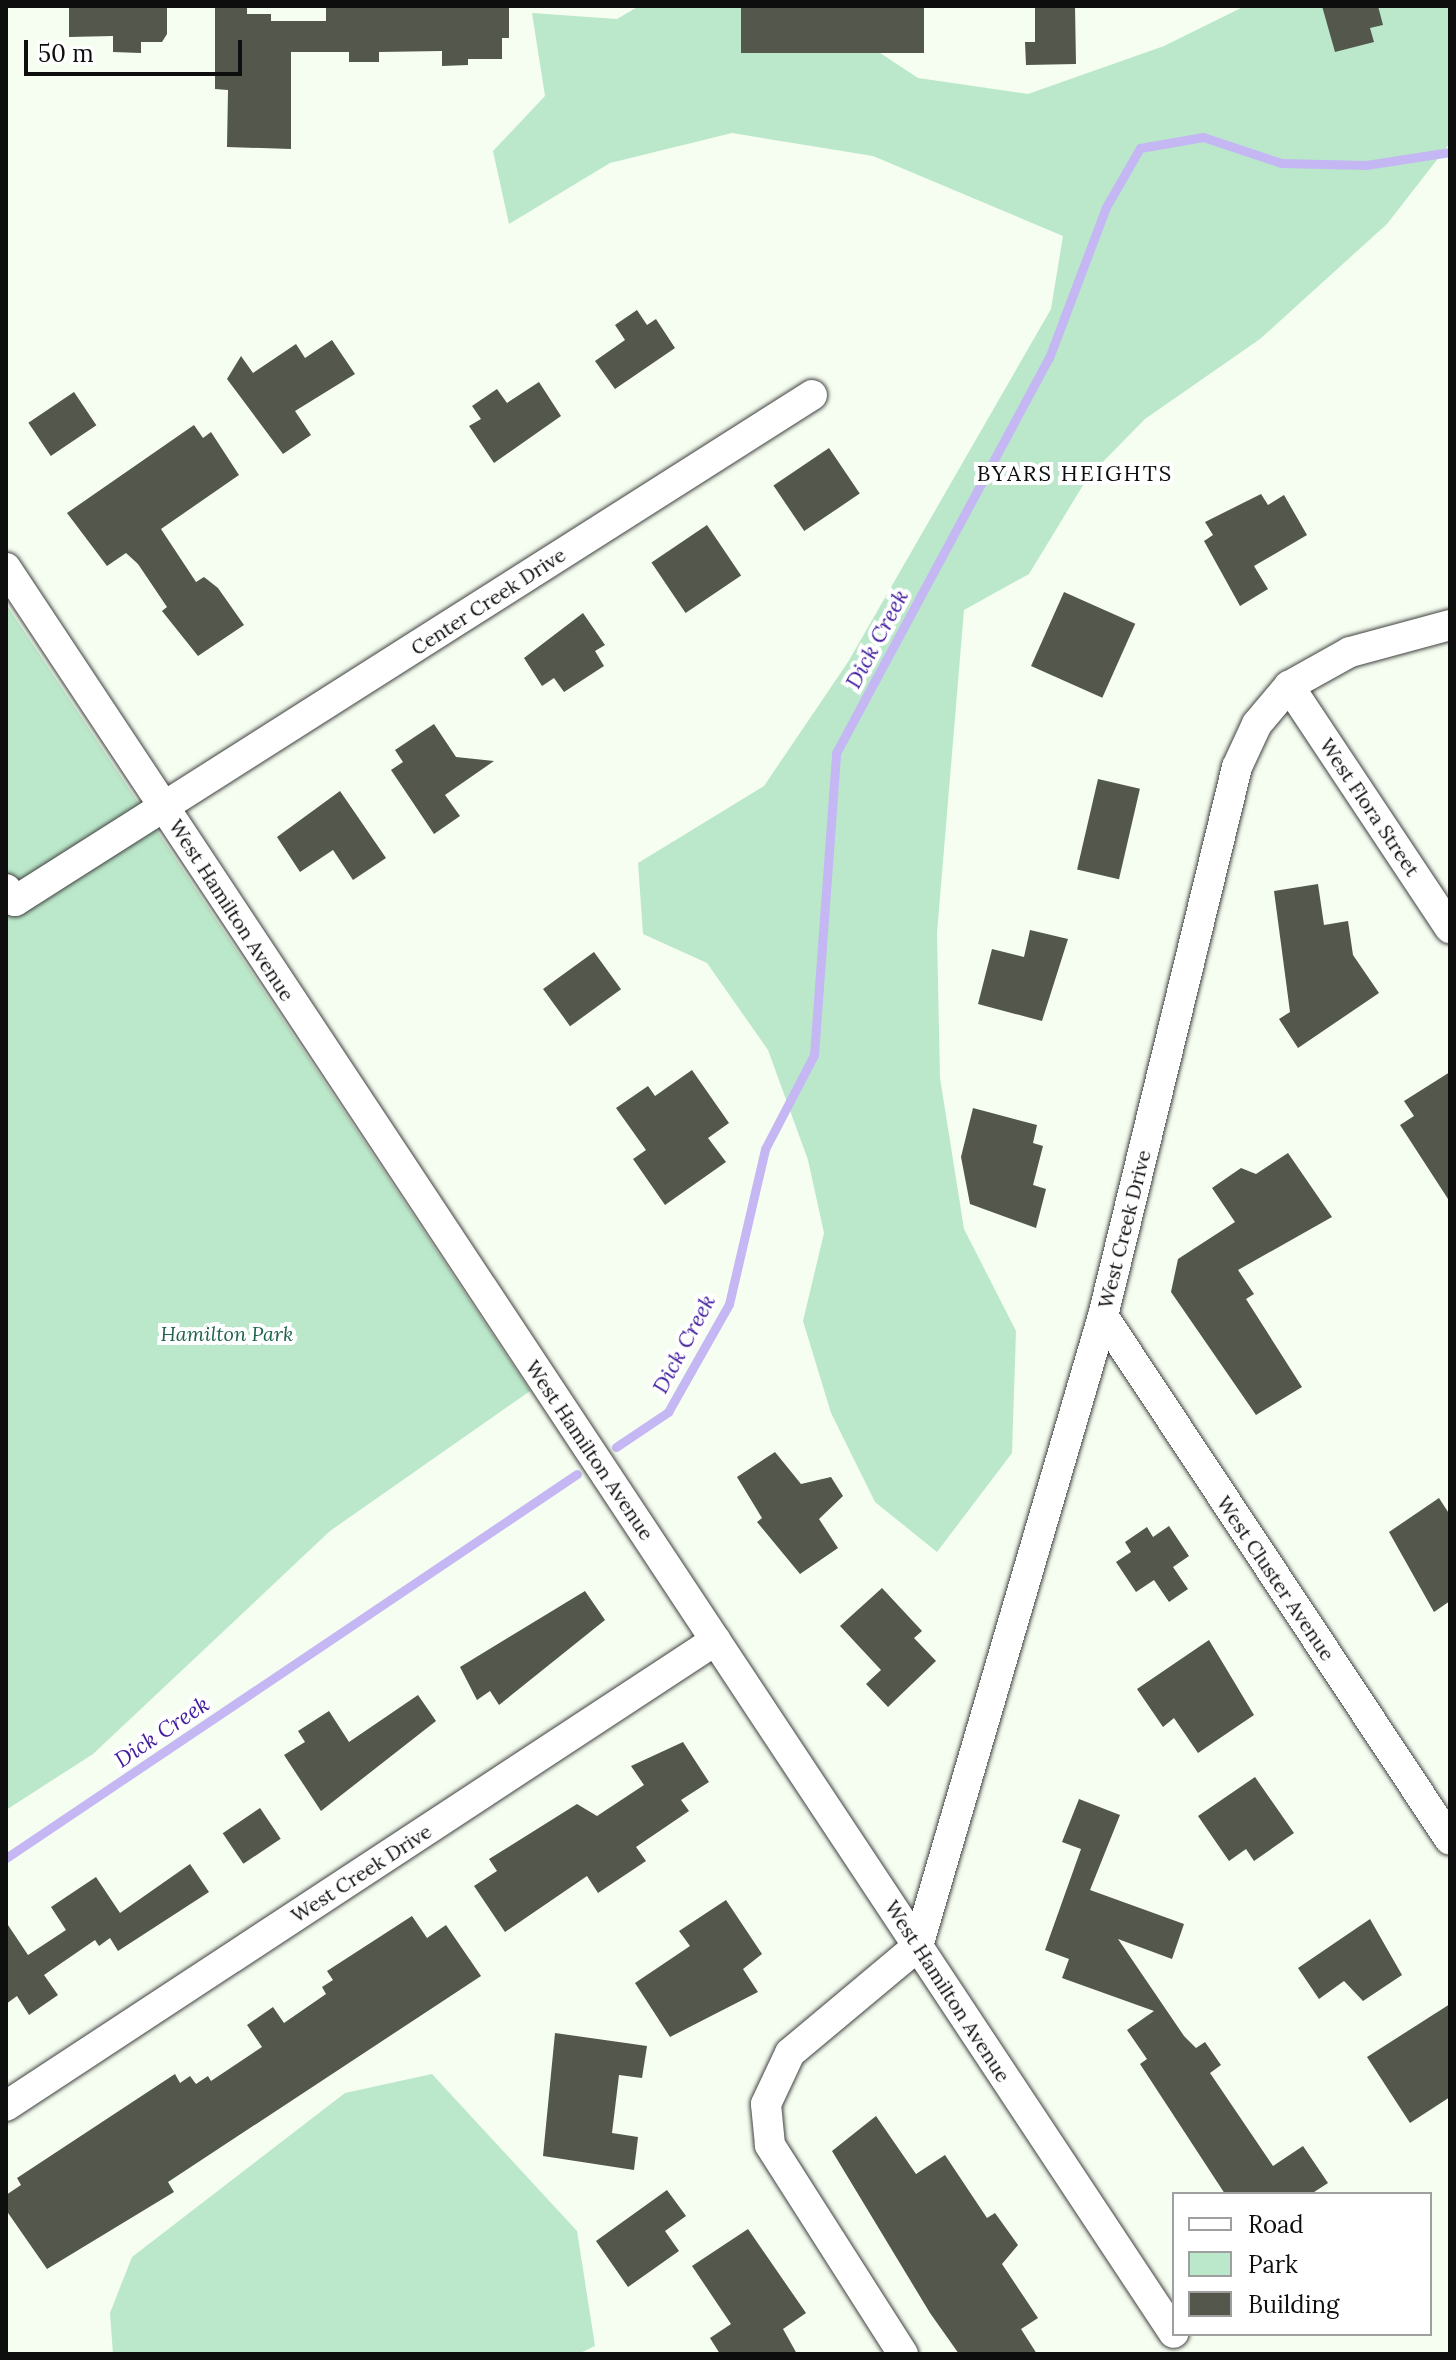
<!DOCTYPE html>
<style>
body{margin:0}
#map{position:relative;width:1456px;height:2360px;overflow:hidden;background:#f5fef0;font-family:Lora,serif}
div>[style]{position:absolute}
.green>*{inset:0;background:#bbe8ca}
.stream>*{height:9px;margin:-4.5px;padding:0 4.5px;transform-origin:4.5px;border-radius:4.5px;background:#c4b7f4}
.building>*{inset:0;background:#54574b;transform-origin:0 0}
.roads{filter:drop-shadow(0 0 2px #414141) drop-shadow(0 0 2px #414141)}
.minor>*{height:30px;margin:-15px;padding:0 15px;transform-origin:15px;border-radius:15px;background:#fff}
span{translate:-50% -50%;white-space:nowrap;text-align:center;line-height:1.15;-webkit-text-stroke:8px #fff;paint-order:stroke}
.street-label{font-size:20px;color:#0e0e0e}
.park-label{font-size:20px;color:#20644c;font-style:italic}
.neighbourhood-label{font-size:22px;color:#0e0e0e;letter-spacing:2px}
.water-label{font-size:22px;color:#401b9d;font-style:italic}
.frame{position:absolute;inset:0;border:8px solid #0e0e0e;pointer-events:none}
.legend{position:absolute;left:1172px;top:2192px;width:260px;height:144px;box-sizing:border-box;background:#fff;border:2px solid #9f9f9f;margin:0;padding:10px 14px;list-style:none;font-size:24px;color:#0e0e0e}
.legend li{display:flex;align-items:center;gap:16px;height:40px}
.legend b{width:40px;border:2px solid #9f9f9f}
.scale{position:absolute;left:24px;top:40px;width:218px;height:36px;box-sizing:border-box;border:4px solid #0e0e0e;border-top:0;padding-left:10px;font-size:24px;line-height:28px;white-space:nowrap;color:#0e0e0e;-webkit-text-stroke:6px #fff;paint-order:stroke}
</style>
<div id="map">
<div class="green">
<i style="clip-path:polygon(639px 6px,809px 6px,918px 78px,1028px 94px,1164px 46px,1245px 6px,1450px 6px,1450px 143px,1387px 224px,1260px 339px,1145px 419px,1088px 477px,1029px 574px,964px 610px,937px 933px,940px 1078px,964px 1229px,1016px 1331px,1012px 1453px,937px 1552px,875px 1502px,831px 1413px,803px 1321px,824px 1233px,808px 1160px,768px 1050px,707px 963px,643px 934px,638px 863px,764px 786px,848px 662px,1051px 309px,1063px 236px,873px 156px,732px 133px,610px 163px,509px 224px,493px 151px,545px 96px,532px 13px,617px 19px)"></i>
<i style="clip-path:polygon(6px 604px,530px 1391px,330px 1531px,93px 1754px,6px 1810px)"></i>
<i style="clip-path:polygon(432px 2074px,577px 2231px,595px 2346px,578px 2354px,113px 2354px,110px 2313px,132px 2257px,345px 2093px)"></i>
</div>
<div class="stream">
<i style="left:616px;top:1447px;width:63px;rotate:-33.9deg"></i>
<i style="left:668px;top:1412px;width:124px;rotate:-60.5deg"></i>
<i style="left:729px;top:1304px;width:159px;rotate:-76.9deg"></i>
<i style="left:765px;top:1149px;width:106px;rotate:-62.5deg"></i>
<i style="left:814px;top:1055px;width:303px;rotate:-85.8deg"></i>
<i style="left:836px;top:753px;width:449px;rotate:-61.7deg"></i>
<i style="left:1049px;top:358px;width:161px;rotate:-69.3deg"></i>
<i style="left:1106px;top:207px;width:68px;rotate:-60deg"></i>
<i style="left:1140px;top:148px;width:64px;rotate:-9.9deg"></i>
<i style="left:1203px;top:137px;width:82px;rotate:18.4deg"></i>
<i style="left:1281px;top:163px;width:85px;rotate:1.3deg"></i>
<i style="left:1366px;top:165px;width:85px;rotate:-8.8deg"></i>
<i style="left:6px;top:1858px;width:688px;rotate:-33.92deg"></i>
</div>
<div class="building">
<i style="clip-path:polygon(69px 6px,167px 6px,167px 34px,162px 42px,141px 42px,141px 53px,113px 52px,113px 36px,69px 37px)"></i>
<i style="clip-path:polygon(215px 6px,247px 6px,247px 14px,271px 14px,271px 21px,326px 21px,326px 6px,509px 6px,509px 38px,502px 38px,502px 59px,468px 59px,468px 65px,442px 66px,442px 51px,379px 52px,379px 62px,349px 62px,349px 52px,291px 52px,291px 149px,227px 147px,228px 90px,215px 89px)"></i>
<i style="left:741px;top:6px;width:183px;height:47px"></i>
<i style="clip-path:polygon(1035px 6px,1075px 6px,1076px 64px,1026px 65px,1025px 42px,1035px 42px)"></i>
<i style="clip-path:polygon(1322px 6px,1378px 6px,1383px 25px,1370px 28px,1374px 42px,1335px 52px)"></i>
<i style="clip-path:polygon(637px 310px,647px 325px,656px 319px,675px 348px,615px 389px,595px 361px,625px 340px,615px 325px)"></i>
<i style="clip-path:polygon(332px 340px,355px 374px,295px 411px,311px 435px,283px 454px,227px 379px,241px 356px,253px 373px,296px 344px,305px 358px)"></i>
<i style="clip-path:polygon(539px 382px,561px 416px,494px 463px,469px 426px,481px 419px,472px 406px,497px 389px,507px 403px)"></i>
<i style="left:74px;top:392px;width:40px;height:55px;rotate:56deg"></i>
<i style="clip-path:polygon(194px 425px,203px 438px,211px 432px,239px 475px,161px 529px,196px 582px,204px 577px,218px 588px,244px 625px,198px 656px,162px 611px,167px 607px,138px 564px,126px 553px,107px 566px,67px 513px)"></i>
<i style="left:829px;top:448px;width:55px;height:67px;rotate:56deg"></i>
<i style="clip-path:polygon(1261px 494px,1268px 505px,1284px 495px,1307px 535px,1254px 566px,1268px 589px,1240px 606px,1204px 541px,1213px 535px,1205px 522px)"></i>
<i style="left:707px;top:525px;width:61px;height:67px;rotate:56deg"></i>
<i style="left:1064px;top:592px;width:78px;height:81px;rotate:24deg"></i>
<i style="clip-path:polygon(583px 613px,605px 645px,595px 651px,604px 666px,564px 692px,554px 678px,542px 686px,524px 658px)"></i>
<i style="clip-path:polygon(434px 724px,456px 757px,494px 761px,445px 795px,460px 816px,434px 834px,391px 770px,403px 762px,395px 750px)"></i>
<i style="left:1098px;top:779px;width:43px;height:93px;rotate:13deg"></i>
<i style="clip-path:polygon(340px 791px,386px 858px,353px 880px,333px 850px,300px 872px,277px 837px)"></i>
<i style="clip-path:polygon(1318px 884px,1324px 925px,1348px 921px,1353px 955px,1379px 993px,1298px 1048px,1279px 1019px,1290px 1012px,1274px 891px)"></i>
<i style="clip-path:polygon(1030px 930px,1068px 939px,1042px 1021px,978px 1004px,992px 949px,1024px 957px)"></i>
<i style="left:594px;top:952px;width:46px;height:63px;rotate:54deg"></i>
<i style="clip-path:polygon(692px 1070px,729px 1123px,708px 1138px,726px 1162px,665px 1205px,633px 1159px,646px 1150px,616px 1108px,648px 1086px,655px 1096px)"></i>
<i style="clip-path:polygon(1450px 1072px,1450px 1202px,1400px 1125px,1414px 1116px,1404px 1101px)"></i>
<i style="clip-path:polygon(973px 1108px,1037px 1125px,1033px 1143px,1043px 1146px,1033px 1185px,1046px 1189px,1036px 1228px,970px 1204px,961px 1157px)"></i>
<i style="clip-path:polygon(1288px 1153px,1332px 1217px,1238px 1270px,1254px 1294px,1246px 1299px,1302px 1387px,1256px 1415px,1171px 1292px,1178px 1259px,1235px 1222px,1212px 1188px,1241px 1168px,1256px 1174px)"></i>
<i style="clip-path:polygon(775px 1452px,801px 1484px,831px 1477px,843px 1496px,819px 1519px,838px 1548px,800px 1574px,757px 1522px,762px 1518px,737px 1477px)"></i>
<i style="clip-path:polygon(1439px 1498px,1450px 1515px,1450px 1601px,1434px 1612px,1389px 1532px)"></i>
<i style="clip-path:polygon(1169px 1526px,1189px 1556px,1173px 1567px,1188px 1589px,1169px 1602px,1154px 1580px,1136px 1592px,1116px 1562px,1131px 1552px,1125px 1542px,1147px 1527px,1153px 1537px)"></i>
<i style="clip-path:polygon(882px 1588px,922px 1631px,914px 1638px,936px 1661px,888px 1707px,866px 1684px,881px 1670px,840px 1626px)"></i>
<i style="clip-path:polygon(585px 1591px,605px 1620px,499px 1705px,490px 1691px,477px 1700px,460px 1667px)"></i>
<i style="clip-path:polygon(1209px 1640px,1254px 1715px,1198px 1753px,1174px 1718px,1163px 1727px,1137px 1689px)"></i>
<i style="clip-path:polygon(418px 1695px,436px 1721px,321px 1811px,284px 1755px,305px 1742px,298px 1731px,329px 1711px,349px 1742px)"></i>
<i style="clip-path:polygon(683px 1742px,709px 1782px,681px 1800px,689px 1811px,636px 1847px,646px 1861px,598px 1893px,587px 1876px,505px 1932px,474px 1886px,497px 1871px,489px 1859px,577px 1804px,597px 1816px,644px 1785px,631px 1766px)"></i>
<i style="clip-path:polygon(1255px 1777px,1294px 1833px,1254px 1861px,1246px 1849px,1229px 1861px,1198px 1816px)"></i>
<i style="clip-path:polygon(1079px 1799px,1120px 1815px,1090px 1890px,1184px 1924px,1172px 1959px,1118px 1939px,1184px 2036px,1196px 2048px,1205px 2042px,1221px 2065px,1210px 2073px,1273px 2166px,1303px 2146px,1328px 2183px,1311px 2194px,1225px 2194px,1140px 2064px,1147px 2059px,1127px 2030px,1154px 2011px,1062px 1978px,1069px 1959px,1045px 1950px,1081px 1849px,1062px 1842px)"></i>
<i style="left:260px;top:1808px;width:37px;height:45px;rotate:56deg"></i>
<i style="clip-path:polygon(190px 1864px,209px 1892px,118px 1951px,110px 1938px,99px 1946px,95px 1940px,44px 1975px,58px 1995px,29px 2015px,17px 1996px,6px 2004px,6px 1922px,28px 1955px,66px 1930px,51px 1907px,96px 1877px,120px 1913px)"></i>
<i style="clip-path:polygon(726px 1900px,762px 1954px,743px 1969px,758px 1992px,670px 2037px,635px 1983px,690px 1946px,679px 1931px)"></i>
<i style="clip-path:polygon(412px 1916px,427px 1938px,446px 1925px,481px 1976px,168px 2182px,174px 2192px,47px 2269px,6px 2210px,6px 2195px,21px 2185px,17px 2178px,175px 2074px,180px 2083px,190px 2076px,196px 2084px,208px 2076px,211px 2081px,262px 2047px,247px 2025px,273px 2007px,284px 2023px,326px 1994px,322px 1987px,333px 1980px,327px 1971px)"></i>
<i style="clip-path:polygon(1370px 1919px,1402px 1975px,1363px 2001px,1344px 1981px,1319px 1999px,1298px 1968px)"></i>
<i style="clip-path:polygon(1450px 2004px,1450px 2097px,1410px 2123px,1367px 2057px)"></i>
<i style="clip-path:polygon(555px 2033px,647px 2046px,642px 2078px,619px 2075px,612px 2133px,638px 2137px,634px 2170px,543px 2156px)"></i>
<i style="clip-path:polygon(876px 2116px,916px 2174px,945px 2155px,987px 2218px,995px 2213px,1018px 2245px,1002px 2264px,1038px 2318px,1021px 2329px,1037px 2354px,959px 2354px,930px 2313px,832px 2151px)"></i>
<i style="clip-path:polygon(667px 2190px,686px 2216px,665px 2231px,679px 2251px,628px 2287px,596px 2241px)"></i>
<i style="clip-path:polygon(748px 2229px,806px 2313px,783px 2329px,797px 2354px,720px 2354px,710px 2338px,731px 2324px,692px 2266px)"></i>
</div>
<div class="roads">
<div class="minor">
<i style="left:6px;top:568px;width:2116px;rotate:56.51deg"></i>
<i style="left:1289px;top:686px;width:291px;rotate:56.4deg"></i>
<i style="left:6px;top:889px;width:15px;rotate:53deg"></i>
<i style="left:15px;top:901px;width:944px;rotate:-32.41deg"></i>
<i style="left:1103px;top:1316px;width:628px;rotate:56.49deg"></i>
<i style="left:6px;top:2106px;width:849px;rotate:-33.28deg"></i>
<i style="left:903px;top:2354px;width:248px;rotate:-122.5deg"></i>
<i style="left:770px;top:2145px;width:41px;rotate:-95.6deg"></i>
<i style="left:766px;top:2104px;width:56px;rotate:-64.8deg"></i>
<i style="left:790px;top:2053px;width:167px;rotate:-39.9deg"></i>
<i style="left:918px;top:1946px;width:657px;rotate:-73.64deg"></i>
<i style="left:1103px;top:1316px;width:565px;rotate:-76.28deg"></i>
<i style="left:1237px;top:767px;width:47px;rotate:-65.1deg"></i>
<i style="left:1257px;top:724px;width:50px;rotate:-49.9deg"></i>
<i style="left:1289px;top:686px;width:70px;rotate:-29.1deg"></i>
<i style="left:1350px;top:652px;width:104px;rotate:-15.1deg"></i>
</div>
</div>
<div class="street-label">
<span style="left:488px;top:601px;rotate:-33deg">Center Creek Drive</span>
<span style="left:1370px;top:807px;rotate:56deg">West Flora Street</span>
<span style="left:232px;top:910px;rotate:57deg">West Hamilton Avenue</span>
<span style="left:1124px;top:1229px;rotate:-76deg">West Creek Drive</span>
<span style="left:590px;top:1450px;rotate:56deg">West Hamilton Avenue</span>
<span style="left:1276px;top:1578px;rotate:56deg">West Cluster Avenue</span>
<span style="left:361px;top:1873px;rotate:-33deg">West Creek Drive</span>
<span style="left:948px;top:1991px;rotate:57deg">West Hamilton Avenue</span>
</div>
<div class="park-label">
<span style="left:227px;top:1333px">Hamilton Park</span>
</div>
<div class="neighbourhood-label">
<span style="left:1075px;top:474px">BYARS HEIGHTS</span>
</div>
<div class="water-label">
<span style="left:877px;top:639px;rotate:-62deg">Dick Creek</span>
<span style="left:684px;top:1344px;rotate:-62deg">Dick Creek</span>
<span style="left:162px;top:1732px;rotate:-34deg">Dick Creek</span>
</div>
<div class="frame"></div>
<ul class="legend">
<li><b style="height:10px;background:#fff"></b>Road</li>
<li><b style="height:22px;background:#bbe8ca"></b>Park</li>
<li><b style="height:22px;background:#54574b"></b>Building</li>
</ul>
<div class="scale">50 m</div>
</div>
